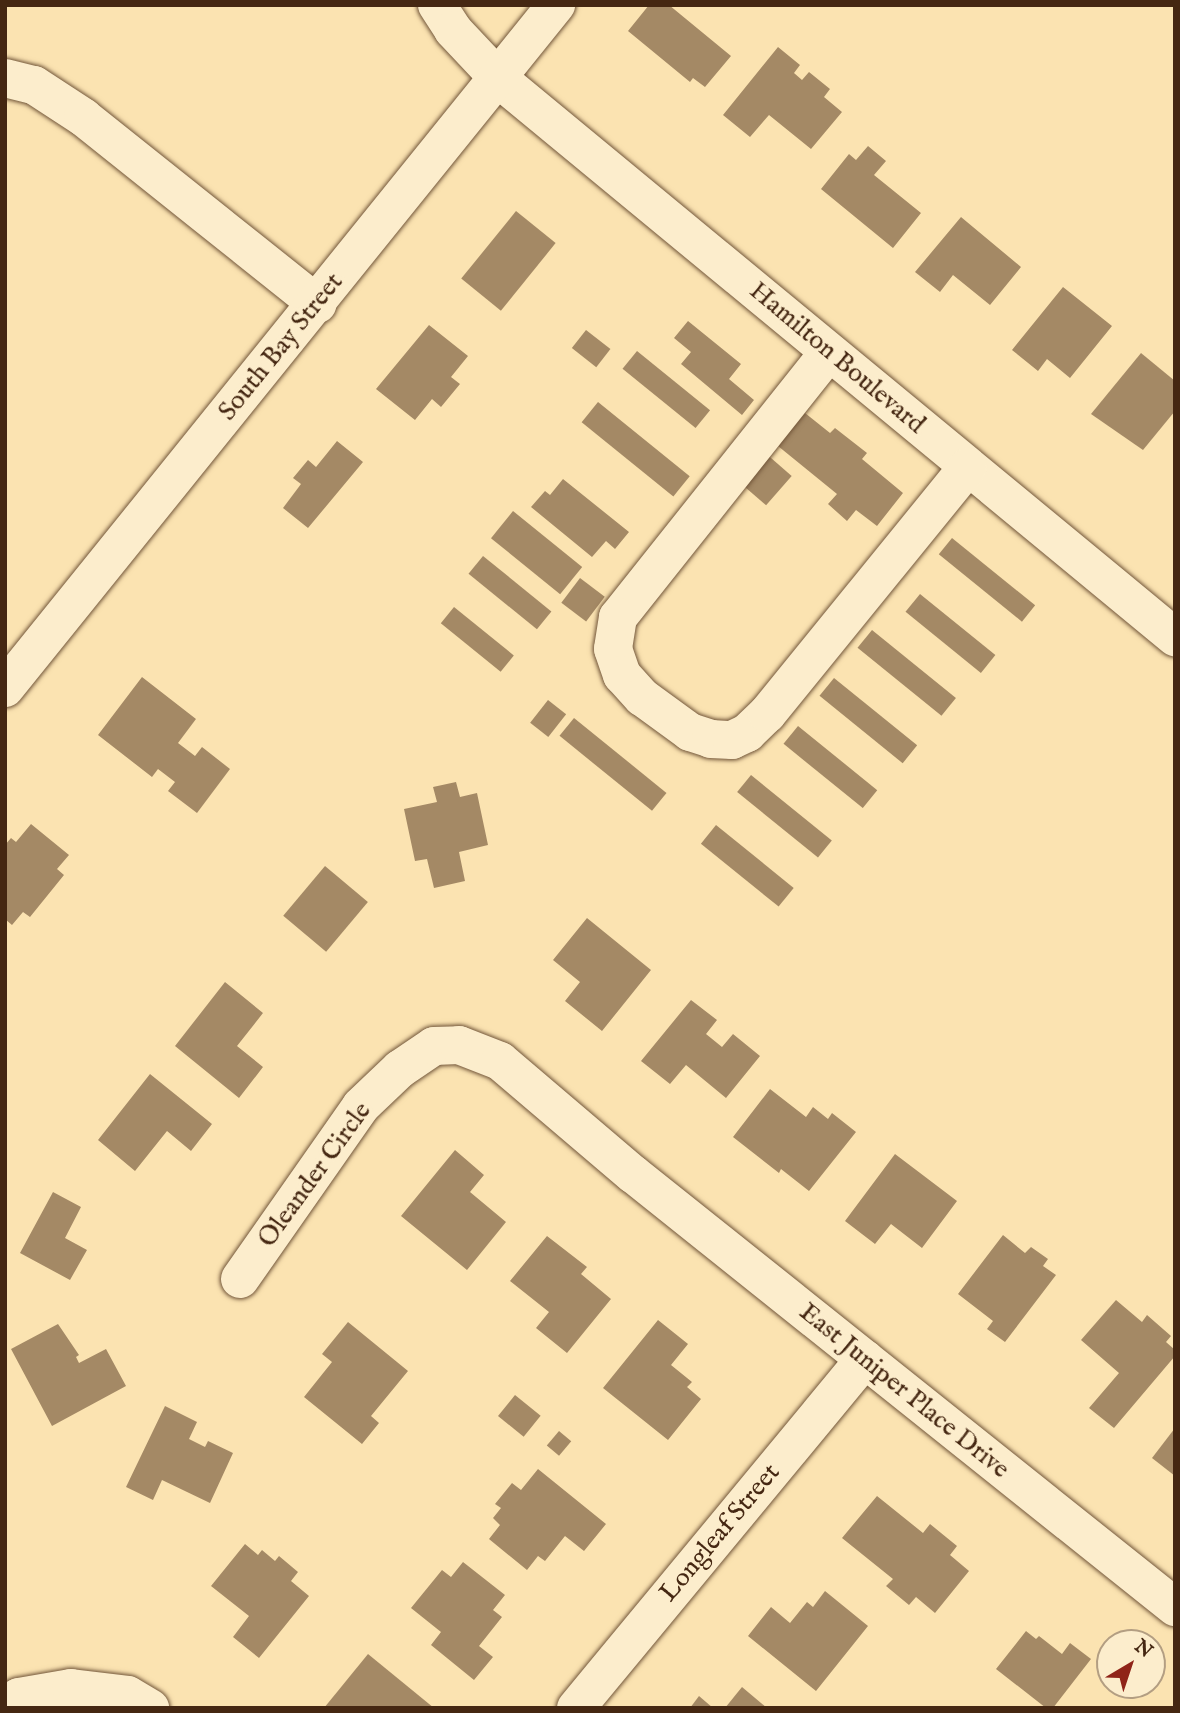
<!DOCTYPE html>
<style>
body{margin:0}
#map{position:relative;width:1180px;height:1713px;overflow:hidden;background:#fbe3b1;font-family:"IM FELL English",serif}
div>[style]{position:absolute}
.building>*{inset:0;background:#a48965;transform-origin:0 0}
.roads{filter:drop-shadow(0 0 2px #72563a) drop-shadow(0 0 2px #72563a)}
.minor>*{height:38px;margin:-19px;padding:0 19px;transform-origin:19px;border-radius:19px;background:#fcedcc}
span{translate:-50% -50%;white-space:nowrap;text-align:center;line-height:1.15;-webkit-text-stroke:7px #fcedcc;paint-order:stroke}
.street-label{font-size:26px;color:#452712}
.frame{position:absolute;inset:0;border:7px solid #452712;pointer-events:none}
.north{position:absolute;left:1096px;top:1629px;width:70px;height:70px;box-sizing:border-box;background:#fcedcc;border:2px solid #b39e82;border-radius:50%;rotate:39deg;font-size:19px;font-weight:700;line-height:28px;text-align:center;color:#452712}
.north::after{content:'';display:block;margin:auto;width:24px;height:32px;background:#8f2418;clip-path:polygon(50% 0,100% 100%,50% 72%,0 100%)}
</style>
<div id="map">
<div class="building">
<i style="clip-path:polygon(649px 5px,669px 5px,731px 56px,705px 87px,693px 78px,690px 82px,628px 31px)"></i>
<i style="clip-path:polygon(778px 47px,800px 65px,794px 73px,802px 80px,809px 72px,830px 89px,824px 97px,842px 112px,811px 149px,769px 115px,750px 137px,723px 115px)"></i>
<i style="clip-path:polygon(868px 146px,886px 161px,874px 175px,921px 213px,893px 248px,821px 189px,849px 154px,856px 160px)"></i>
<i style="left:516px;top:211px;width:51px;height:87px;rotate:39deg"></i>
<i style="clip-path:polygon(961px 217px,1021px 267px,990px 305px,953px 275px,940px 292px,915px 272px)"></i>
<i style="clip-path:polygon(1063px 287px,1112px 326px,1070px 378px,1047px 359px,1038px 371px,1012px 350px)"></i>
<i style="clip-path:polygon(688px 321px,741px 364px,729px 379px,754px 400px,742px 415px,681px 364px,691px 352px,674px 338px)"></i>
<i style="clip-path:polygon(429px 325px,468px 356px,451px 377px,460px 384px,441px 407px,432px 399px,415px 420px,376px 389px)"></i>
<i style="left:586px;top:330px;width:31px;height:23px;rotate:38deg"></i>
<i style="left:637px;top:351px;width:94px;height:23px;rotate:39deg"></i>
<i style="clip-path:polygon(1141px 353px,1175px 381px,1175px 411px,1143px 450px,1091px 414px)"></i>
<i style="left:598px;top:402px;width:118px;height:26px;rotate:39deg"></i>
<i style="clip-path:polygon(805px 413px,830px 433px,835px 428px,867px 453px,862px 459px,903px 493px,877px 526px,856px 510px,847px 521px,828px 504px,837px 494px,778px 446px)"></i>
<i style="clip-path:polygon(337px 441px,363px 462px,308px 528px,283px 508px,301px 484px,293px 478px,308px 460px,316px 467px)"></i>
<i style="left:763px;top:451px;width:38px;height:39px;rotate:41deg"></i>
<i style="clip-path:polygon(563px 479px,629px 532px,615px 549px,606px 541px,592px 557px,531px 507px,545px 491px,550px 495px)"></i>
<i style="left:513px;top:511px;width:89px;height:35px;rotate:39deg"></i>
<i style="left:952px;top:538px;width:107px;height:21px;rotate:39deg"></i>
<i style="left:483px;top:556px;width:88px;height:23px;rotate:39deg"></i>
<i style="left:580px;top:578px;width:31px;height:31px;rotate:37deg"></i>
<i style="left:920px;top:594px;width:97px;height:23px;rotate:39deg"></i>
<i style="left:454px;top:607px;width:77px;height:21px;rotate:39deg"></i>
<i style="left:872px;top:630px;width:108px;height:23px;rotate:39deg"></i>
<i style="clip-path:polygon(142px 677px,196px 719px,178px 743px,195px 756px,202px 747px,230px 769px,197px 813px,168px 791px,175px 782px,158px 769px,152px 777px,98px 735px)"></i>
<i style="left:834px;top:678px;width:107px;height:23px;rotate:39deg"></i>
<i style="left:548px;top:700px;width:23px;height:29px;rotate:38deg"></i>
<i style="left:574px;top:718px;width:119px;height:23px;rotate:39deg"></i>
<i style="left:798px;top:726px;width:102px;height:23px;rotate:39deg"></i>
<i style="left:751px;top:775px;width:104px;height:22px;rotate:39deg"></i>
<i style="clip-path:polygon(456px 782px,460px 797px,477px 793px,488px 845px,459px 852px,465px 881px,434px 888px,427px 859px,415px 861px,404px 809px,437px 802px,433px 787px)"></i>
<i style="clip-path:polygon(31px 824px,69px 855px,57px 869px,64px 875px,30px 917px,23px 912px,12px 925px,5px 919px,5px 845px,11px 838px,16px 842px)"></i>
<i style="left:716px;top:825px;width:100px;height:24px;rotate:39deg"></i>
<i style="left:325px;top:866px;width:56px;height:65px;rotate:40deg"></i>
<i style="clip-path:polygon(587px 918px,651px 970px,602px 1031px,565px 1001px,580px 982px,553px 960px)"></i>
<i style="clip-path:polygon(225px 982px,263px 1013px,237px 1046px,263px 1067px,239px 1098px,175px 1046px)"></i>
<i style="clip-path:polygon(691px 1000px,717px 1020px,706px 1034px,722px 1047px,733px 1034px,760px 1056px,726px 1098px,686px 1065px,670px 1084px,641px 1061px)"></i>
<i style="clip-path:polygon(150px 1074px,212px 1124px,191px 1151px,167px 1131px,135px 1171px,98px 1140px)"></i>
<i style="clip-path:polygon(770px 1089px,806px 1117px,813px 1107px,828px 1119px,832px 1113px,856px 1132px,809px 1191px,781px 1169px,779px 1173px,733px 1137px)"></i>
<i style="clip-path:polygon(455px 1150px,484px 1175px,470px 1192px,506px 1222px,467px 1270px,401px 1216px)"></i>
<i style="clip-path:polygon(895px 1154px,957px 1201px,922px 1248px,891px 1224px,875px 1244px,845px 1221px)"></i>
<i style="clip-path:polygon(53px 1192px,81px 1207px,65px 1238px,87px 1250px,70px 1280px,20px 1253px)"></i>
<i style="clip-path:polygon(1003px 1235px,1025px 1253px,1031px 1247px,1048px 1259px,1043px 1266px,1056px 1275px,1005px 1342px,987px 1329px,993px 1321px,958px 1294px)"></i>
<i style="clip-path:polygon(547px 1236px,587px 1267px,581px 1274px,611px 1299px,567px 1353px,536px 1328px,549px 1312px,510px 1281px)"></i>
<i style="clip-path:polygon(1116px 1300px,1142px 1322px,1147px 1315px,1171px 1336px,1166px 1342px,1175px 1350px,1175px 1356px,1114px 1428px,1089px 1408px,1119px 1373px,1081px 1340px)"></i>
<i style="clip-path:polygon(658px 1320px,688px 1344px,671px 1365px,692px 1382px,687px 1387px,701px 1399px,668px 1440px,603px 1388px)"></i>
<i style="clip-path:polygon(348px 1322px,408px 1371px,371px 1416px,379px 1423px,362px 1444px,304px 1397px,332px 1362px,322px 1354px)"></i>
<i style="clip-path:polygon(58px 1324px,79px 1355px,76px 1357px,79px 1363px,106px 1349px,126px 1386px,52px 1426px,11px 1349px)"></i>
<i style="left:515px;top:1395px;width:33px;height:27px;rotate:39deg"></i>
<i style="clip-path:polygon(165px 1406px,197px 1422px,189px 1439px,205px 1447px,208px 1441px,233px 1453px,210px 1503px,162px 1480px,153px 1500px,126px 1487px)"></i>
<i style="clip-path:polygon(1175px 1428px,1175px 1476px,1152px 1458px)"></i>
<i style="left:559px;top:1431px;width:16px;height:19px;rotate:40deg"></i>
<i style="clip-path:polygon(538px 1469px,606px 1524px,584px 1551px,565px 1536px,545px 1561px,538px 1556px,527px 1570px,489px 1539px,500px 1525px,493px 1518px,501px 1508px,495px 1504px,512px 1483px,521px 1490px)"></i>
<i style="clip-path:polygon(877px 1496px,923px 1533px,930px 1524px,957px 1546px,950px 1555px,969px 1571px,935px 1613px,916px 1597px,909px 1605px,886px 1586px,893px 1579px,842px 1538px)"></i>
<i style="clip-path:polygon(245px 1544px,258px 1555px,262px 1550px,275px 1561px,279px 1556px,298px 1572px,291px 1581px,309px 1596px,259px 1658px,233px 1637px,249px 1616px,211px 1586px)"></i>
<i style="clip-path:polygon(463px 1562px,505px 1595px,493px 1610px,502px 1617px,479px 1646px,493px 1657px,474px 1680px,431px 1645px,441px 1632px,411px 1608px,442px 1570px,451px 1577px)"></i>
<i style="clip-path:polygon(825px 1591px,868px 1626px,816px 1691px,748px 1636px,771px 1607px,790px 1623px,807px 1602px,813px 1607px)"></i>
<i style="clip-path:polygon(1026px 1631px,1036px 1639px,1039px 1636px,1062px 1654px,1070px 1643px,1091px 1659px,1053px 1708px,1046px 1708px,996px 1669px)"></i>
<i style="clip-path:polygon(368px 1654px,434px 1708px,324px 1708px)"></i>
<i style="clip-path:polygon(742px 1687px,767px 1708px,725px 1708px)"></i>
<i style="clip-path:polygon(699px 1696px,713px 1708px,690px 1708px)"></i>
</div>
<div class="roads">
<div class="minor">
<i style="left:437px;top:5px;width:30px;rotate:57deg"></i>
<i style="left:453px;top:30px;width:67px;rotate:46.8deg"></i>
<i style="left:499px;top:79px;width:877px;rotate:39.54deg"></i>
<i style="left:5px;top:78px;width:30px;rotate:14deg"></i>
<i style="left:34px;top:85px;width:59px;rotate:33.1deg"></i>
<i style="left:83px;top:117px;width:300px;rotate:38.6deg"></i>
<i style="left:829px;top:352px;width:339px;rotate:128.5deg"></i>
<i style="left:618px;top:617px;width:32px;rotate:99deg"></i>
<i style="left:613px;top:649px;width:28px;rotate:71deg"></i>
<i style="left:622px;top:675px;width:30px;rotate:48deg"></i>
<i style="left:642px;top:697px;width:59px;rotate:36.1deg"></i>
<i style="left:690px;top:732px;width:22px;rotate:18deg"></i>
<i style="left:711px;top:739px;width:21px;rotate:3deg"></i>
<i style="left:732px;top:740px;width:17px;rotate:-25deg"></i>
<i style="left:747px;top:733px;width:28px;rotate:-44deg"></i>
<i style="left:767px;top:714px;width:318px;rotate:-50.9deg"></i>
<i style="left:5px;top:688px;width:878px;rotate:-51.11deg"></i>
<i style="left:240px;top:1279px;width:211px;rotate:-55deg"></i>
<i style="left:361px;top:1106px;width:54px;rotate:-43.5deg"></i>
<i style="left:400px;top:1069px;width:41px;rotate:-34.1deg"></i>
<i style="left:434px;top:1046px;width:25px;rotate:-2deg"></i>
<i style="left:459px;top:1045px;width:44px;rotate:21.3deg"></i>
<i style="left:500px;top:1061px;width:175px;rotate:40.4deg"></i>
<i style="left:633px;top:1174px;width:694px;rotate:38.62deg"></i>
<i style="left:5px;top:1705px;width:16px;rotate:-30deg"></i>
<i style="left:19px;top:1697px;width:53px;rotate:-9.8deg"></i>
<i style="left:71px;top:1688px;width:57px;rotate:7deg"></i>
<i style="left:128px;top:1695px;width:26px;rotate:31deg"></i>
<i style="left:576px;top:1708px;width:453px;rotate:-50.4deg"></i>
</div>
</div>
<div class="street-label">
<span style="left:281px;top:347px;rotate:-51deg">South Bay Street</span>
<span style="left:837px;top:358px;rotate:40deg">Hamilton Boulevard</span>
<span style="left:315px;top:1175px;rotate:-54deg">Oleander Circle</span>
<span style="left:904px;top:1391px;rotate:39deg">East Juniper Place Drive</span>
<span style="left:720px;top:1533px;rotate:-50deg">Longleaf Street</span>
</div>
<div class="frame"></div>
<div class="north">N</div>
</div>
